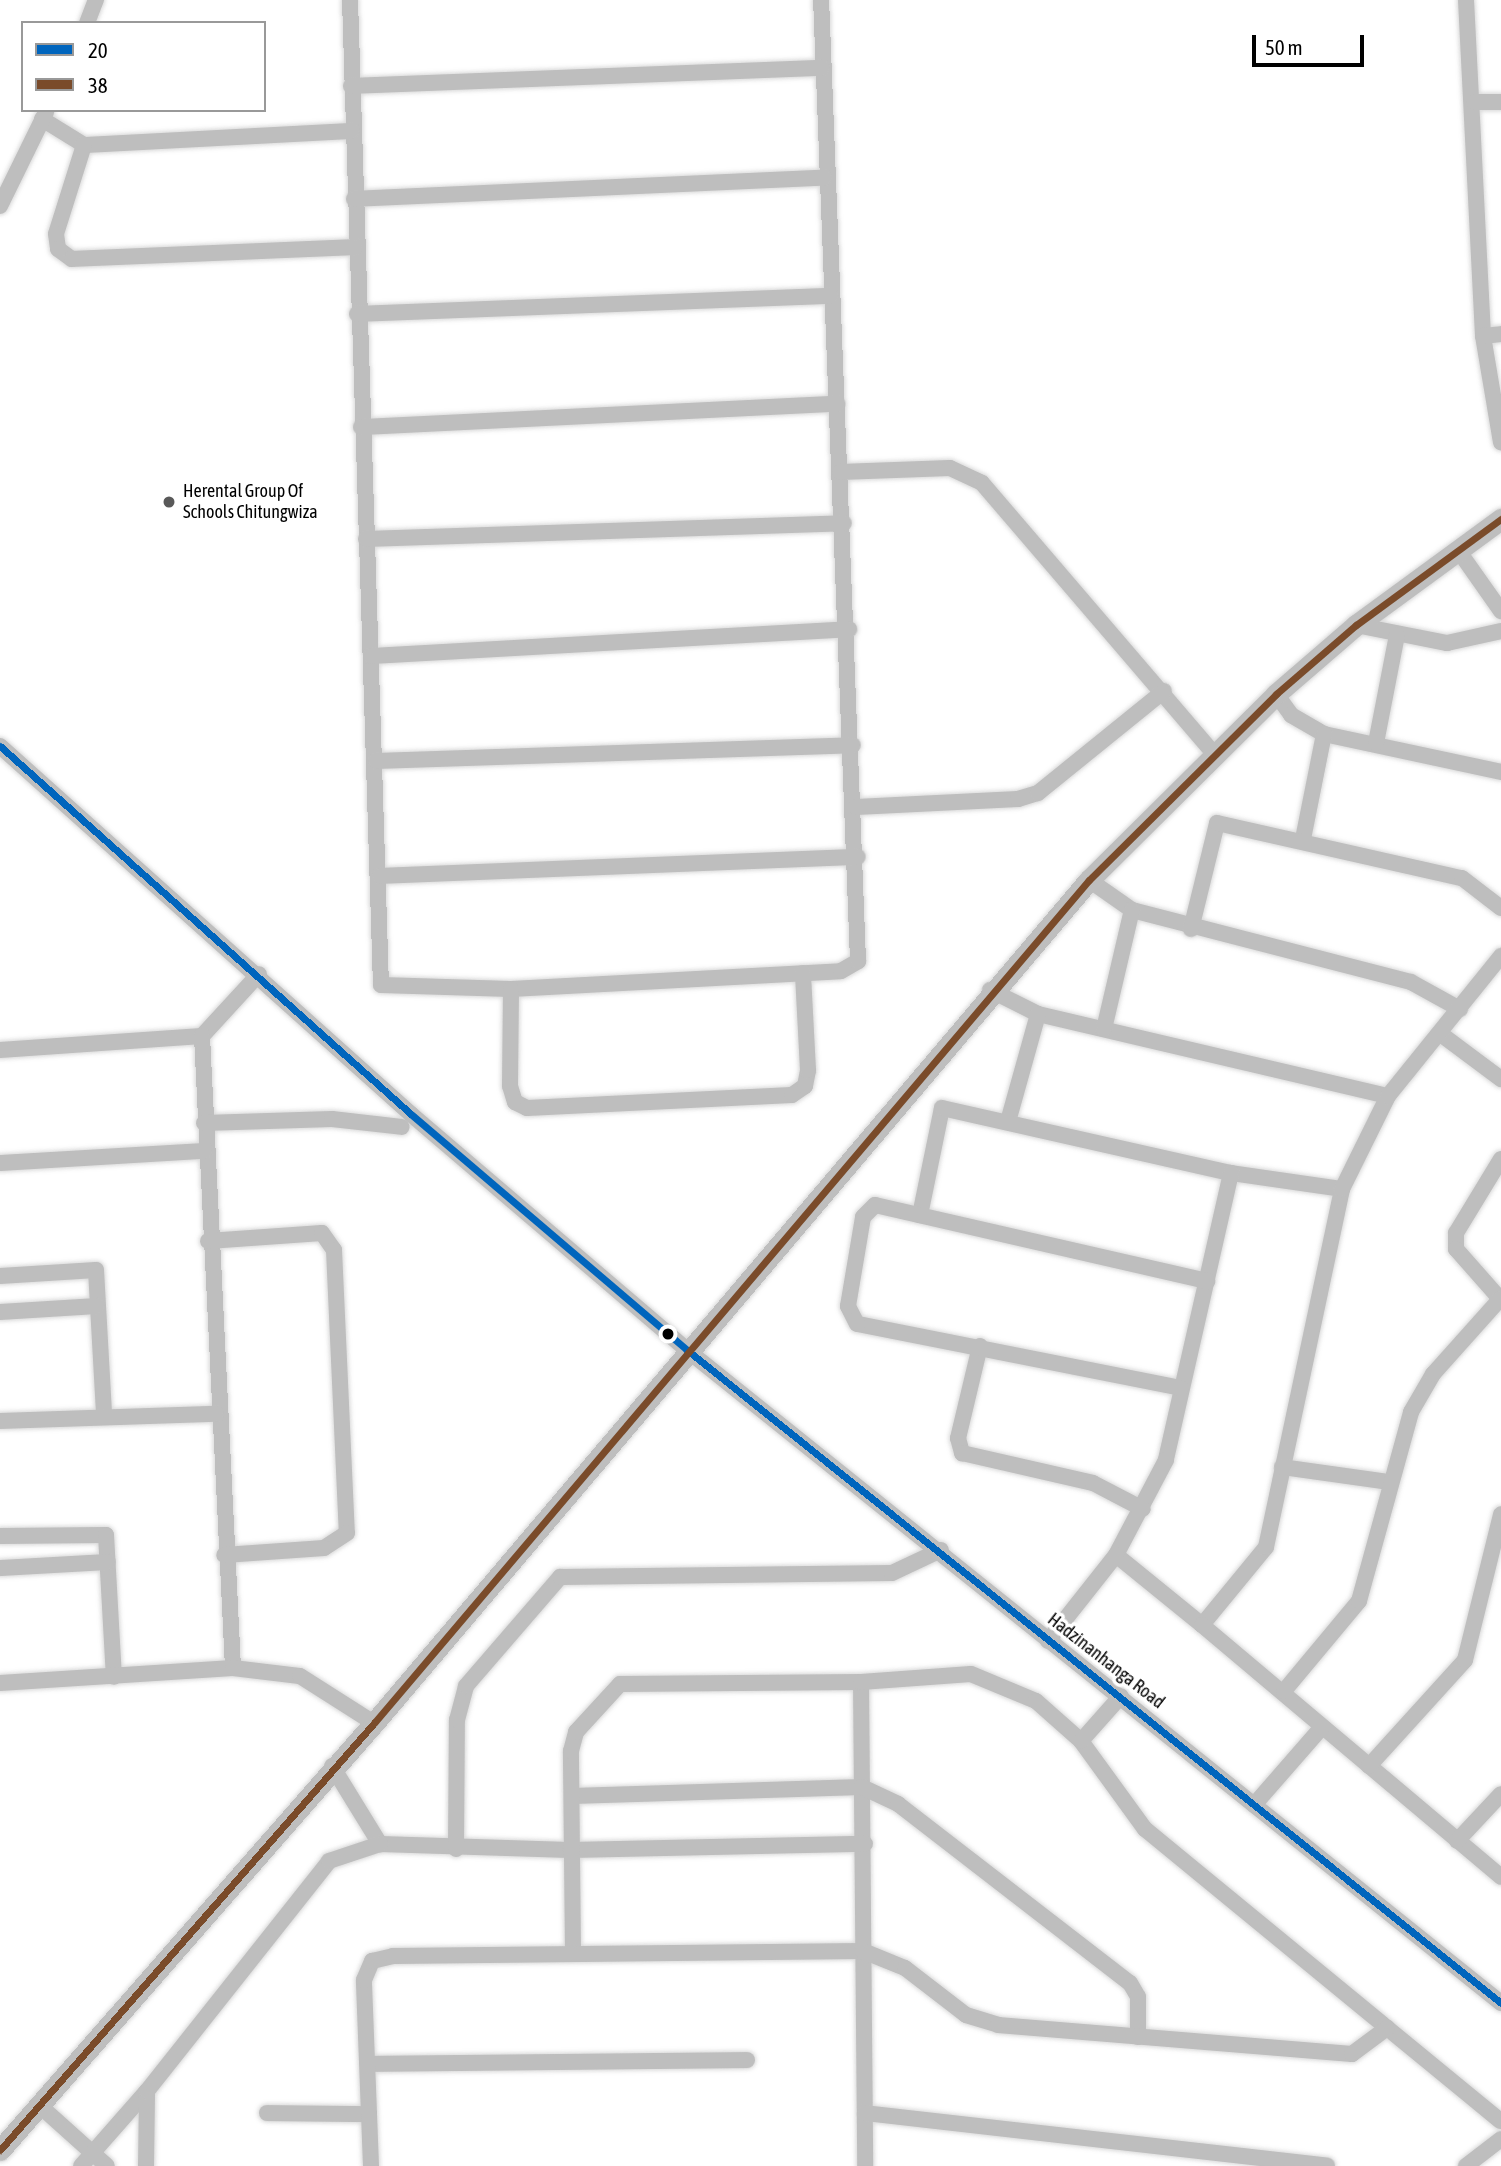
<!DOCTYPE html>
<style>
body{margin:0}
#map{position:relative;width:1501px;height:2166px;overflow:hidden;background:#fff;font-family:"Asap Condensed",sans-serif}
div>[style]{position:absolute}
.roads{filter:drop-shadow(0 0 2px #dbdbdb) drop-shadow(0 0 2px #dbdbdb)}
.minor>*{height:16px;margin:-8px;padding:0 8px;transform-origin:8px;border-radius:8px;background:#bebebe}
.major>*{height:21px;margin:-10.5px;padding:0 10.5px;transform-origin:10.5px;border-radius:10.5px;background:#bebebe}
.bus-1>*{height:7px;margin:-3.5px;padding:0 3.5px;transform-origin:3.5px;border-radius:3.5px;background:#0065bd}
.bus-2>*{height:7px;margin:-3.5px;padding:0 3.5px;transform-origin:3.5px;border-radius:3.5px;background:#7a4b2a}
.dots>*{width:19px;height:19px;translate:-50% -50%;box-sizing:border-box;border:4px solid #fff;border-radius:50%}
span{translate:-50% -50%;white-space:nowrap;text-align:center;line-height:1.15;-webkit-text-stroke:7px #fff;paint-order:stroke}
.poi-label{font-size:18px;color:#000}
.left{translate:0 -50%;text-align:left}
.street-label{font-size:18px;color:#000}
.legend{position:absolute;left:21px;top:21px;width:245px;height:91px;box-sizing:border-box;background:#fff;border:2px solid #999;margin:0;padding:9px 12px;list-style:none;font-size:21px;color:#000}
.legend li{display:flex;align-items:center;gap:14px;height:35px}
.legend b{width:35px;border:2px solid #999}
.scale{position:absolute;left:1252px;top:35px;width:112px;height:32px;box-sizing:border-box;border:4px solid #000;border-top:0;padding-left:9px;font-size:21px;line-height:24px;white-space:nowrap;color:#000;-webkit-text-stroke:5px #fff;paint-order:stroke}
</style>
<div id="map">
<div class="roads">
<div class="minor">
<i style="left:350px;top:0;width:985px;rotate:88.2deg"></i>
<i style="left:381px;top:985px;width:130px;rotate:1.8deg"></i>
<i style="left:511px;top:989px;width:330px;rotate:-3.1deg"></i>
<i style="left:841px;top:971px;width:20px;rotate:-30deg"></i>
<i style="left:858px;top:961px;width:962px;rotate:-92.2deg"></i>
<i style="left:1466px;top:0;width:336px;rotate:87.1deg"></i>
<i style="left:1483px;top:336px;width:108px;rotate:80.4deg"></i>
<i style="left:87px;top:23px;width:25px;rotate:-69deg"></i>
<i style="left:351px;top:86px;width:471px;rotate:-2.2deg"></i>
<i style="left:1474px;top:102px;width:27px"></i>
<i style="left:42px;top:119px;width:49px;rotate:31.8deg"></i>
<i style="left:84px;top:145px;width:268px;rotate:-3deg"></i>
<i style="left:84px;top:145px;width:93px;rotate:107.5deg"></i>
<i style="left:56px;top:234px;width:15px;rotate:82deg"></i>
<i style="left:58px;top:249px;width:17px;rotate:36deg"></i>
<i style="left:72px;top:259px;width:283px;rotate:-2.4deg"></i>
<i style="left:354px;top:199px;width:470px;rotate:-2.6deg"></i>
<i style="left:0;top:206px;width:105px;rotate:-63.9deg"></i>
<i style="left:357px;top:314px;width:474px;rotate:-2.2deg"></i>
<i style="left:1483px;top:336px;width:18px;rotate:-6deg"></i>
<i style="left:361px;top:427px;width:477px;rotate:-2.8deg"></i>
<i style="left:840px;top:472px;width:110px;rotate:-2.1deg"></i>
<i style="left:950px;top:468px;width:35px;rotate:25deg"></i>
<i style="left:982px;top:483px;width:353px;rotate:49.4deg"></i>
<i style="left:366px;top:539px;width:478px;rotate:-1.9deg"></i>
<i style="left:1458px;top:550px;width:75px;rotate:54.8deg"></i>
<i style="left:1356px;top:625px;width:93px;rotate:11.2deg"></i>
<i style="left:1447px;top:643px;width:55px;rotate:-12.5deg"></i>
<i style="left:371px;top:656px;width:479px;rotate:-3.2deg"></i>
<i style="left:1276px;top:694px;width:26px;rotate:54deg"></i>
<i style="left:1291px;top:715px;width:38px;rotate:30deg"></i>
<i style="left:1324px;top:734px;width:181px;rotate:12.1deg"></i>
<i style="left:1376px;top:743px;width:110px;rotate:-79deg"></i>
<i style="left:0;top:746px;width:553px;rotate:41.85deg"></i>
<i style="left:412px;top:1115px;width:362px;rotate:40.5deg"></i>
<i style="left:687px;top:1350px;width:1044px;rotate:38.74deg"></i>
<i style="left:376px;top:761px;width:477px;rotate:-1.9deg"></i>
<i style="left:856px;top:807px;width:162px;rotate:-2.8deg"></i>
<i style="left:1018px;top:799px;width:21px;rotate:-17deg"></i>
<i style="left:1038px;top:793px;width:162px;rotate:-39deg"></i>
<i style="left:1303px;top:839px;width:107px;rotate:-78.7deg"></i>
<i style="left:380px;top:876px;width:478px;rotate:-2.3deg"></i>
<i style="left:1089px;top:880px;width:52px;rotate:34.9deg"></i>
<i style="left:1132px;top:910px;width:288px;rotate:14.5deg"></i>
<i style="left:1411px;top:982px;width:56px;rotate:28.9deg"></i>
<i style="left:1191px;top:929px;width:109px;rotate:-76.2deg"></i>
<i style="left:1217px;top:823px;width:251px;rotate:12.7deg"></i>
<i style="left:1462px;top:878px;width:49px;rotate:37.6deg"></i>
<i style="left:511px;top:989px;width:97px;rotate:90.6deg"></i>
<i style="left:510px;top:1086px;width:17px;rotate:73deg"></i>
<i style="left:515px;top:1102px;width:13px;rotate:27deg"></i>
<i style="left:527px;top:1108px;width:265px;rotate:-2.8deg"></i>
<i style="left:792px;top:1095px;width:16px;rotate:-35deg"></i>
<i style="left:805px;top:1086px;width:16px;rotate:-79deg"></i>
<i style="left:808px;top:1070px;width:97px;rotate:-93deg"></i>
<i style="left:990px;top:990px;width:54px;rotate:26.6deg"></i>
<i style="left:1038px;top:1014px;width:359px;rotate:13.2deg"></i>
<i style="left:1104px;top:1029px;width:122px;rotate:-76.8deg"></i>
<i style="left:1442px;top:1035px;width:74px;rotate:36.7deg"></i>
<i style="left:202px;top:1036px;width:84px;rotate:-47.4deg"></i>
<i style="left:0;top:1050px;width:202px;rotate:-4deg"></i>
<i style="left:202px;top:1036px;width:633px;rotate:87.19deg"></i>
<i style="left:1009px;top:1118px;width:108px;rotate:-74.4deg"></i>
<i style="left:204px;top:1123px;width:128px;rotate:-1.8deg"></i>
<i style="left:332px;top:1119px;width:70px;rotate:6.5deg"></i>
<i style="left:1501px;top:1159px;width:87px;rotate:121.3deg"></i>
<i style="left:1456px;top:1233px;width:16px;rotate:90deg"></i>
<i style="left:1456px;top:1249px;width:68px;rotate:48.6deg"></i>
<i style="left:0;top:1163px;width:205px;rotate:-3.4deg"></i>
<i style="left:1231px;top:1173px;width:112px;rotate:8.2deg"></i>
<i style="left:920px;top:1215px;width:109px;rotate:-78.4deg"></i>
<i style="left:942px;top:1108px;width:296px;rotate:12.7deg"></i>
<i style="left:1231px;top:1173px;width:294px;rotate:102.8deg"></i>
<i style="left:1166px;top:1460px;width:107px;rotate:117.8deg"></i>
<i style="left:1116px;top:1555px;width:111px;rotate:39.1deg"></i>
<i style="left:1202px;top:1625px;width:101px;rotate:-50.6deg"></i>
<i style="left:1266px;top:1547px;width:366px;rotate:-78deg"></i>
<i style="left:1342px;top:1189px;width:104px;rotate:-63.7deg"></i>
<i style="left:1388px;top:1096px;width:180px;rotate:-51.1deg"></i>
<i style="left:208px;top:1241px;width:114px;rotate:-4deg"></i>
<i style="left:322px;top:1233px;width:21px;rotate:55deg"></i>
<i style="left:334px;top:1250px;width:283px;rotate:87.4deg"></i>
<i style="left:347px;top:1533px;width:27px;rotate:147deg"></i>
<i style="left:324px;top:1548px;width:100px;rotate:176deg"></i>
<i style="left:0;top:1276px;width:96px;rotate:-3.6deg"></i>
<i style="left:96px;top:1270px;width:145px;rotate:86.8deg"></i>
<i style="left:0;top:1312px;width:97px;rotate:-3.5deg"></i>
<i style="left:980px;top:1346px;width:95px;rotate:103.4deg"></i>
<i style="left:958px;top:1438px;width:16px;rotate:75deg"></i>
<i style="left:962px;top:1453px;width:134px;rotate:12.9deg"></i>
<i style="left:1093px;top:1483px;width:56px;rotate:27.5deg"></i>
<i style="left:1181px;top:1388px;width:330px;rotate:-168.8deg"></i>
<i style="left:857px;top:1324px;width:20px;rotate:-117deg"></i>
<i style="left:848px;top:1306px;width:90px;rotate:-80.4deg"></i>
<i style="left:863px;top:1217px;width:17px;rotate:-45deg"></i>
<i style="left:875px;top:1205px;width:341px;rotate:12.9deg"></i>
<i style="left:0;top:1421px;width:216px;rotate:-1.9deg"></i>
<i style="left:1282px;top:1467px;width:108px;rotate:8deg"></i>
<i style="left:0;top:1536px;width:106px;rotate:-0.5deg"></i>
<i style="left:106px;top:1535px;width:142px;rotate:86.8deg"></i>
<i style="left:0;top:1568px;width:108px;rotate:-3.2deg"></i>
<i style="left:1202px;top:1625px;width:391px;rotate:40.1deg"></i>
<i style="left:1048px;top:1641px;width:110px;rotate:-51.7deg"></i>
<i style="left:861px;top:1682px;width:484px;rotate:89.5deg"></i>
<i style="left:0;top:1683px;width:233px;rotate:-3.7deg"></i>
<i style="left:233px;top:1668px;width:67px;rotate:6.8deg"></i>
<i style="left:300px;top:1676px;width:88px;rotate:32.4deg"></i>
<i style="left:1284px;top:1691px;width:117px;rotate:-50.2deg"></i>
<i style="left:1359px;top:1601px;width:196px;rotate:-74.6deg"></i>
<i style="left:1411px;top:1412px;width:44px;rotate:-59.9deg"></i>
<i style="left:1433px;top:1374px;width:101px;rotate:-48.2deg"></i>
<i style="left:1081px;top:1741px;width:109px;rotate:54deg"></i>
<i style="left:1145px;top:1829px;width:460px;rotate:39.4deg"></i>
<i style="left:332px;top:1766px;width:92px;rotate:58.4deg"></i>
<i style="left:380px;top:1844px;width:190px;rotate:1.8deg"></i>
<i style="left:570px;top:1850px;width:295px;rotate:-1.2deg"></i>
<i style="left:1369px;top:1766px;width:143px;rotate:-47.8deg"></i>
<i style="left:1465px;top:1660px;width:150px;rotate:-76.1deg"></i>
<i style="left:572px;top:1796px;width:290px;rotate:-1.8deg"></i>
<i style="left:862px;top:1787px;width:40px;rotate:25deg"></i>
<i style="left:898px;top:1804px;width:293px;rotate:37.7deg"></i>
<i style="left:1130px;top:1983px;width:16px;rotate:60deg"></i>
<i style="left:1138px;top:1997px;width:40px;rotate:90deg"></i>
<i style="left:1254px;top:1805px;width:103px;rotate:-48.9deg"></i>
<i style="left:1457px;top:1841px;width:64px;rotate:-46.9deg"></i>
<i style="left:456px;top:1849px;width:129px;rotate:-89.6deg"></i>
<i style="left:457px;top:1720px;width:35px;rotate:-75deg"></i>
<i style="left:466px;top:1686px;width:144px;rotate:-49.2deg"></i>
<i style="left:560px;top:1577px;width:332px;rotate:-0.7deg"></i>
<i style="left:892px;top:1573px;width:54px;rotate:-25.1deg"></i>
<i style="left:573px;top:1952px;width:201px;rotate:-90.6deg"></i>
<i style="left:571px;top:1751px;width:20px;rotate:-75deg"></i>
<i style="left:576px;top:1732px;width:65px;rotate:-47.5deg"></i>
<i style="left:620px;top:1684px;width:241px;rotate:-0.5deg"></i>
<i style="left:861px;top:1682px;width:110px;rotate:-4.2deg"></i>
<i style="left:971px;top:1674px;width:70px;rotate:22.6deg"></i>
<i style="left:1036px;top:1701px;width:60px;rotate:41.6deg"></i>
<i style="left:1081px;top:1741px;width:60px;rotate:-48.4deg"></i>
<i style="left:368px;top:2064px;width:379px;rotate:-0.6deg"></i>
<i style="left:39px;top:2105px;width:91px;rotate:41.9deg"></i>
<i style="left:267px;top:2113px;width:102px;rotate:0.6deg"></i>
<i style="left:865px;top:2113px;width:465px;rotate:6.5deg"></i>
<i style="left:81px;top:2166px;width:100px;rotate:-48.7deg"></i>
<i style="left:146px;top:2166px;width:75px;rotate:-89.2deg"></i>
<i style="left:147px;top:2091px;width:293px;rotate:-51.6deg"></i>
<i style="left:329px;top:1861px;width:54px;rotate:-18.4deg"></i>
<i style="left:371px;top:2166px;width:186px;rotate:-92.2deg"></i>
<i style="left:364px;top:1980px;width:21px;rotate:-67deg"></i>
<i style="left:372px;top:1961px;width:22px;rotate:-13deg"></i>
<i style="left:393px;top:1956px;width:470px;rotate:-0.6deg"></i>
<i style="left:863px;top:1951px;width:45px;rotate:22deg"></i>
<i style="left:905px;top:1968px;width:77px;rotate:37.6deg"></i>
<i style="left:966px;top:2015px;width:34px;rotate:17deg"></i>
<i style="left:998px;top:2025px;width:355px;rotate:4.7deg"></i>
<i style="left:1352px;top:2054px;width:44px;rotate:-36.6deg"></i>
<i style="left:1466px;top:2166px;width:44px;rotate:-37.6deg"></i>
</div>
<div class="major">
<i style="left:0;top:2150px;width:568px;rotate:-48.79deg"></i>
<i style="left:374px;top:1723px;width:1105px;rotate:-49.7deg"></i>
<i style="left:1089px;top:880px;width:264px;rotate:-44.8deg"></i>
<i style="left:1276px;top:694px;width:106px;rotate:-40.8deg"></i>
<i style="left:1356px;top:625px;width:180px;rotate:-36.2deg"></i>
</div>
</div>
<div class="bus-1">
<i style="left:0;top:746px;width:553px;rotate:41.85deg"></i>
<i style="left:412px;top:1115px;width:362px;rotate:40.5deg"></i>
<i style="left:687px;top:1350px;width:1044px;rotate:38.74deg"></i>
</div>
<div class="bus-2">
<i style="left:0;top:2150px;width:568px;rotate:-48.79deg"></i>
<i style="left:374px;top:1723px;width:1105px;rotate:-49.7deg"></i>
<i style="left:1089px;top:880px;width:264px;rotate:-44.8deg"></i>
<i style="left:1276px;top:694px;width:106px;rotate:-40.8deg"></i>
<i style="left:1356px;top:625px;width:180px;rotate:-36.2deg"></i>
</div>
<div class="dots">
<i style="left:169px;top:502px;background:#595959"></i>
<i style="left:668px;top:1334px;background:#000"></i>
</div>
<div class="poi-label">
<span class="left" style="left:183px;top:502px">Herental Group Of<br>Schools Chitungwiza</span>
</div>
<div class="street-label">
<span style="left:1106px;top:1661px;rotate:38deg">Hadzinanhanga Road</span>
</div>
<ul class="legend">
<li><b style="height:9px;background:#0065bd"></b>20</li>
<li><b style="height:9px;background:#7a4b2a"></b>38</li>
</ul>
<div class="scale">50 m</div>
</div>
